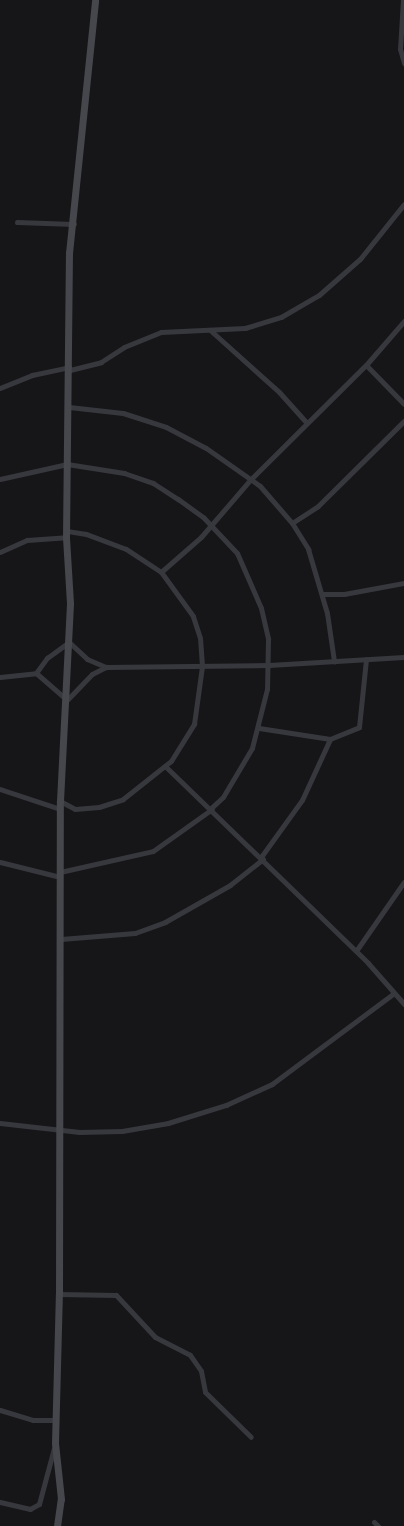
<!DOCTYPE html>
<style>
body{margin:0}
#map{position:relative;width:404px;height:1526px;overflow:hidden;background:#161618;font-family:"Exo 2",sans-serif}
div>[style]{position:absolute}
.street>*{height:5px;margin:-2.5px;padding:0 2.5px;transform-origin:2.5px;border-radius:2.5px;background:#37383d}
.secondary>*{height:7px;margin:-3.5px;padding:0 3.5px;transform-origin:3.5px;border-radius:3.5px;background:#45474d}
span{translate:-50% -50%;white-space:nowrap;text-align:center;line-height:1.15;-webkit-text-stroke:4px #111113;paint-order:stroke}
</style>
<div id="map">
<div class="street">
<i style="left:403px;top:0;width:49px;rotate:93.5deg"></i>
<i style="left:400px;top:49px;width:15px;rotate:74deg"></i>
<i style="left:17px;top:222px;width:57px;rotate:2deg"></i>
<i style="left:210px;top:330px;width:93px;rotate:41.9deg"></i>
<i style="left:279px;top:392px;width:40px;rotate:48deg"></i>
<i style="left:366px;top:365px;width:54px;rotate:45.7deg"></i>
<i style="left:70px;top:370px;width:32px;rotate:-14deg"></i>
<i style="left:101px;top:362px;width:27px;rotate:-33deg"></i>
<i style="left:124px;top:347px;width:40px;rotate:-22deg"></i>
<i style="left:161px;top:332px;width:84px;rotate:-2.7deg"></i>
<i style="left:245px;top:328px;width:38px;rotate:-17deg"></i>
<i style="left:281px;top:317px;width:44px;rotate:-30.1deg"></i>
<i style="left:319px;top:295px;width:55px;rotate:-41.3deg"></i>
<i style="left:360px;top:259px;width:70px;rotate:-51.3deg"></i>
<i style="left:0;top:388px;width:35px;rotate:-22deg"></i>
<i style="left:32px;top:375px;width:38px;rotate:-12deg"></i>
<i style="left:69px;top:407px;width:54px;rotate:6.3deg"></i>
<i style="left:123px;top:413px;width:45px;rotate:18deg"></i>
<i style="left:166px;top:427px;width:45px;rotate:27.7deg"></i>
<i style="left:206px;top:448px;width:66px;rotate:35.1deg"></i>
<i style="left:260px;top:486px;width:49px;rotate:49.1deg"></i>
<i style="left:292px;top:523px;width:31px;rotate:58deg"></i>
<i style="left:308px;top:549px;width:67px;rotate:73.5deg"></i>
<i style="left:327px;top:613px;width:49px;rotate:81.7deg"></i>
<i style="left:0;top:479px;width:69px;rotate:-12.6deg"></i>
<i style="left:67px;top:464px;width:58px;rotate:9deg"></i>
<i style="left:124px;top:473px;width:31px;rotate:19deg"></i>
<i style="left:153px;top:483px;width:30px;rotate:33deg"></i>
<i style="left:178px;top:499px;width:32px;rotate:36deg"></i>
<i style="left:204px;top:518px;width:48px;rotate:46.7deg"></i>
<i style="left:237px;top:553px;width:60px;rotate:66.4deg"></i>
<i style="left:261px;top:608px;width:32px;rotate:77deg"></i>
<i style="left:268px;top:639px;width:50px;rotate:91.1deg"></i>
<i style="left:267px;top:689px;width:61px;rotate:104.3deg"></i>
<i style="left:252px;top:748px;width:57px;rotate:120.6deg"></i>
<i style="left:223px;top:797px;width:16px;rotate:137deg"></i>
<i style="left:292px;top:523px;width:31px;rotate:-33deg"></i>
<i style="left:318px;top:506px;width:121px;rotate:-44.7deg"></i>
<i style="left:0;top:552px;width:30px;rotate:-24deg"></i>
<i style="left:27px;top:540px;width:39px;rotate:-4deg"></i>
<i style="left:161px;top:572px;width:53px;rotate:-41.2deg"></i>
<i style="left:201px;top:537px;width:75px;rotate:-49.3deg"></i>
<i style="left:250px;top:480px;width:163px;rotate:-44.8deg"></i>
<i style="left:366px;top:365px;width:58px;rotate:-49.2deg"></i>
<i style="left:322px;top:594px;width:22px"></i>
<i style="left:344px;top:594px;width:61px;rotate:-10.4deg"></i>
<i style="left:36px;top:673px;width:19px;rotate:-54deg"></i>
<i style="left:47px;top:658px;width:27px;rotate:-36deg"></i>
<i style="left:69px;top:642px;width:25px;rotate:43deg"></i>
<i style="left:87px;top:659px;width:21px;rotate:23deg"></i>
<i style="left:0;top:677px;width:36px;rotate:-6deg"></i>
<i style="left:36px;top:673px;width:41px;rotate:41.1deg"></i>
<i style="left:67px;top:700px;width:36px;rotate:-46deg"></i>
<i style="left:92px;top:674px;width:16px;rotate:-27deg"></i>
<i style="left:106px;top:667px;width:163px;rotate:-0.7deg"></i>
<i style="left:269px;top:665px;width:135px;rotate:-3.4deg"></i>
<i style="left:259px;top:728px;width:72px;rotate:8.8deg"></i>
<i style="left:165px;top:766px;width:283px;rotate:44.1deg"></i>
<i style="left:368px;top:963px;width:55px;rotate:48.7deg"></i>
<i style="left:0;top:789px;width:63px;rotate:18.4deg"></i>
<i style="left:60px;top:801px;width:17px;rotate:28deg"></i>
<i style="left:75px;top:809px;width:24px;rotate:-5deg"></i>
<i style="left:99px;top:807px;width:25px;rotate:-18deg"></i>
<i style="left:123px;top:799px;width:61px;rotate:-38.4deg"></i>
<i style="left:171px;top:761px;width:44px;rotate:-58.1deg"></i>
<i style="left:194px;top:724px;width:59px;rotate:-82.1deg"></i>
<i style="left:202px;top:666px;width:28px;rotate:-94deg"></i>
<i style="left:200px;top:638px;width:23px;rotate:-108deg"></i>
<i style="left:193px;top:616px;width:54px;rotate:-126deg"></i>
<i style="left:161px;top:572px;width:42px;rotate:-146.7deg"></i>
<i style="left:126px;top:549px;width:43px;rotate:-159.4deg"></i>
<i style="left:86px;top:534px;width:20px;rotate:-171deg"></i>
<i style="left:261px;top:857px;width:70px;rotate:-54.3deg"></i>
<i style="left:302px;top:800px;width:67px;rotate:-65.3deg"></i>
<i style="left:330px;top:739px;width:31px;rotate:-22deg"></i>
<i style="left:359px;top:727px;width:68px;rotate:-84.1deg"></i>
<i style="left:0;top:862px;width:62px;rotate:14deg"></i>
<i style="left:60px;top:872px;width:95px;rotate:-12.7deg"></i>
<i style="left:153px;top:851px;width:72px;rotate:-35.4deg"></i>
<i style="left:61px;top:939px;width:74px;rotate:-4.6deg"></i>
<i style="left:135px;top:933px;width:32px;rotate:-20deg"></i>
<i style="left:165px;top:922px;width:75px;rotate:-29.6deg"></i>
<i style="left:230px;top:885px;width:42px;rotate:-38.2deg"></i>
<i style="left:356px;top:951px;width:84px;rotate:-55.2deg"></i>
<i style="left:0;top:1123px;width:80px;rotate:6.5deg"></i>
<i style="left:79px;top:1132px;width:43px;rotate:-1.3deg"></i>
<i style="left:122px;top:1131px;width:47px;rotate:-9.9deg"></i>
<i style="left:168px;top:1123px;width:61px;rotate:-17.2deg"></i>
<i style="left:226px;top:1105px;width:51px;rotate:-24.5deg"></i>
<i style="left:272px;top:1084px;width:152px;rotate:-36.7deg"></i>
<i style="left:59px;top:1294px;width:57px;rotate:1deg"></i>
<i style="left:116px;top:1295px;width:57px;rotate:47.1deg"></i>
<i style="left:155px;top:1337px;width:39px;rotate:27deg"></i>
<i style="left:190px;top:1355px;width:19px;rotate:55deg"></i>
<i style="left:201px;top:1371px;width:21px;rotate:79deg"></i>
<i style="left:205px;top:1392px;width:64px;rotate:44.4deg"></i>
<i style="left:0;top:1410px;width:34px;rotate:17deg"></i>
<i style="left:33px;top:1420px;width:22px"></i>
<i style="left:0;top:1502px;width:31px;rotate:13deg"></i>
<i style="left:30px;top:1509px;width:10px;rotate:-29deg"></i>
<i style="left:39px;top:1504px;width:58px;rotate:-75deg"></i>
<i style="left:374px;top:1522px;width:6px;rotate:45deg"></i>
</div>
<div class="secondary">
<i style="left:57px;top:1526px;width:27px;rotate:-82deg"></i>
<i style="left:61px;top:1499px;width:56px;rotate:-96.1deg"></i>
<i style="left:55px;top:1443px;width:149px;rotate:-88.5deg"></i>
<i style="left:59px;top:1294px;width:493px;rotate:-89.9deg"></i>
<i style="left:60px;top:801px;width:198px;rotate:-87.1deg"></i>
<i style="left:70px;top:603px;width:66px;rotate:-93.5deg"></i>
<i style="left:66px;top:537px;width:284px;rotate:-89.4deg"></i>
<i style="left:69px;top:253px;width:254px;rotate:-84.1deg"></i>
</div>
</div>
